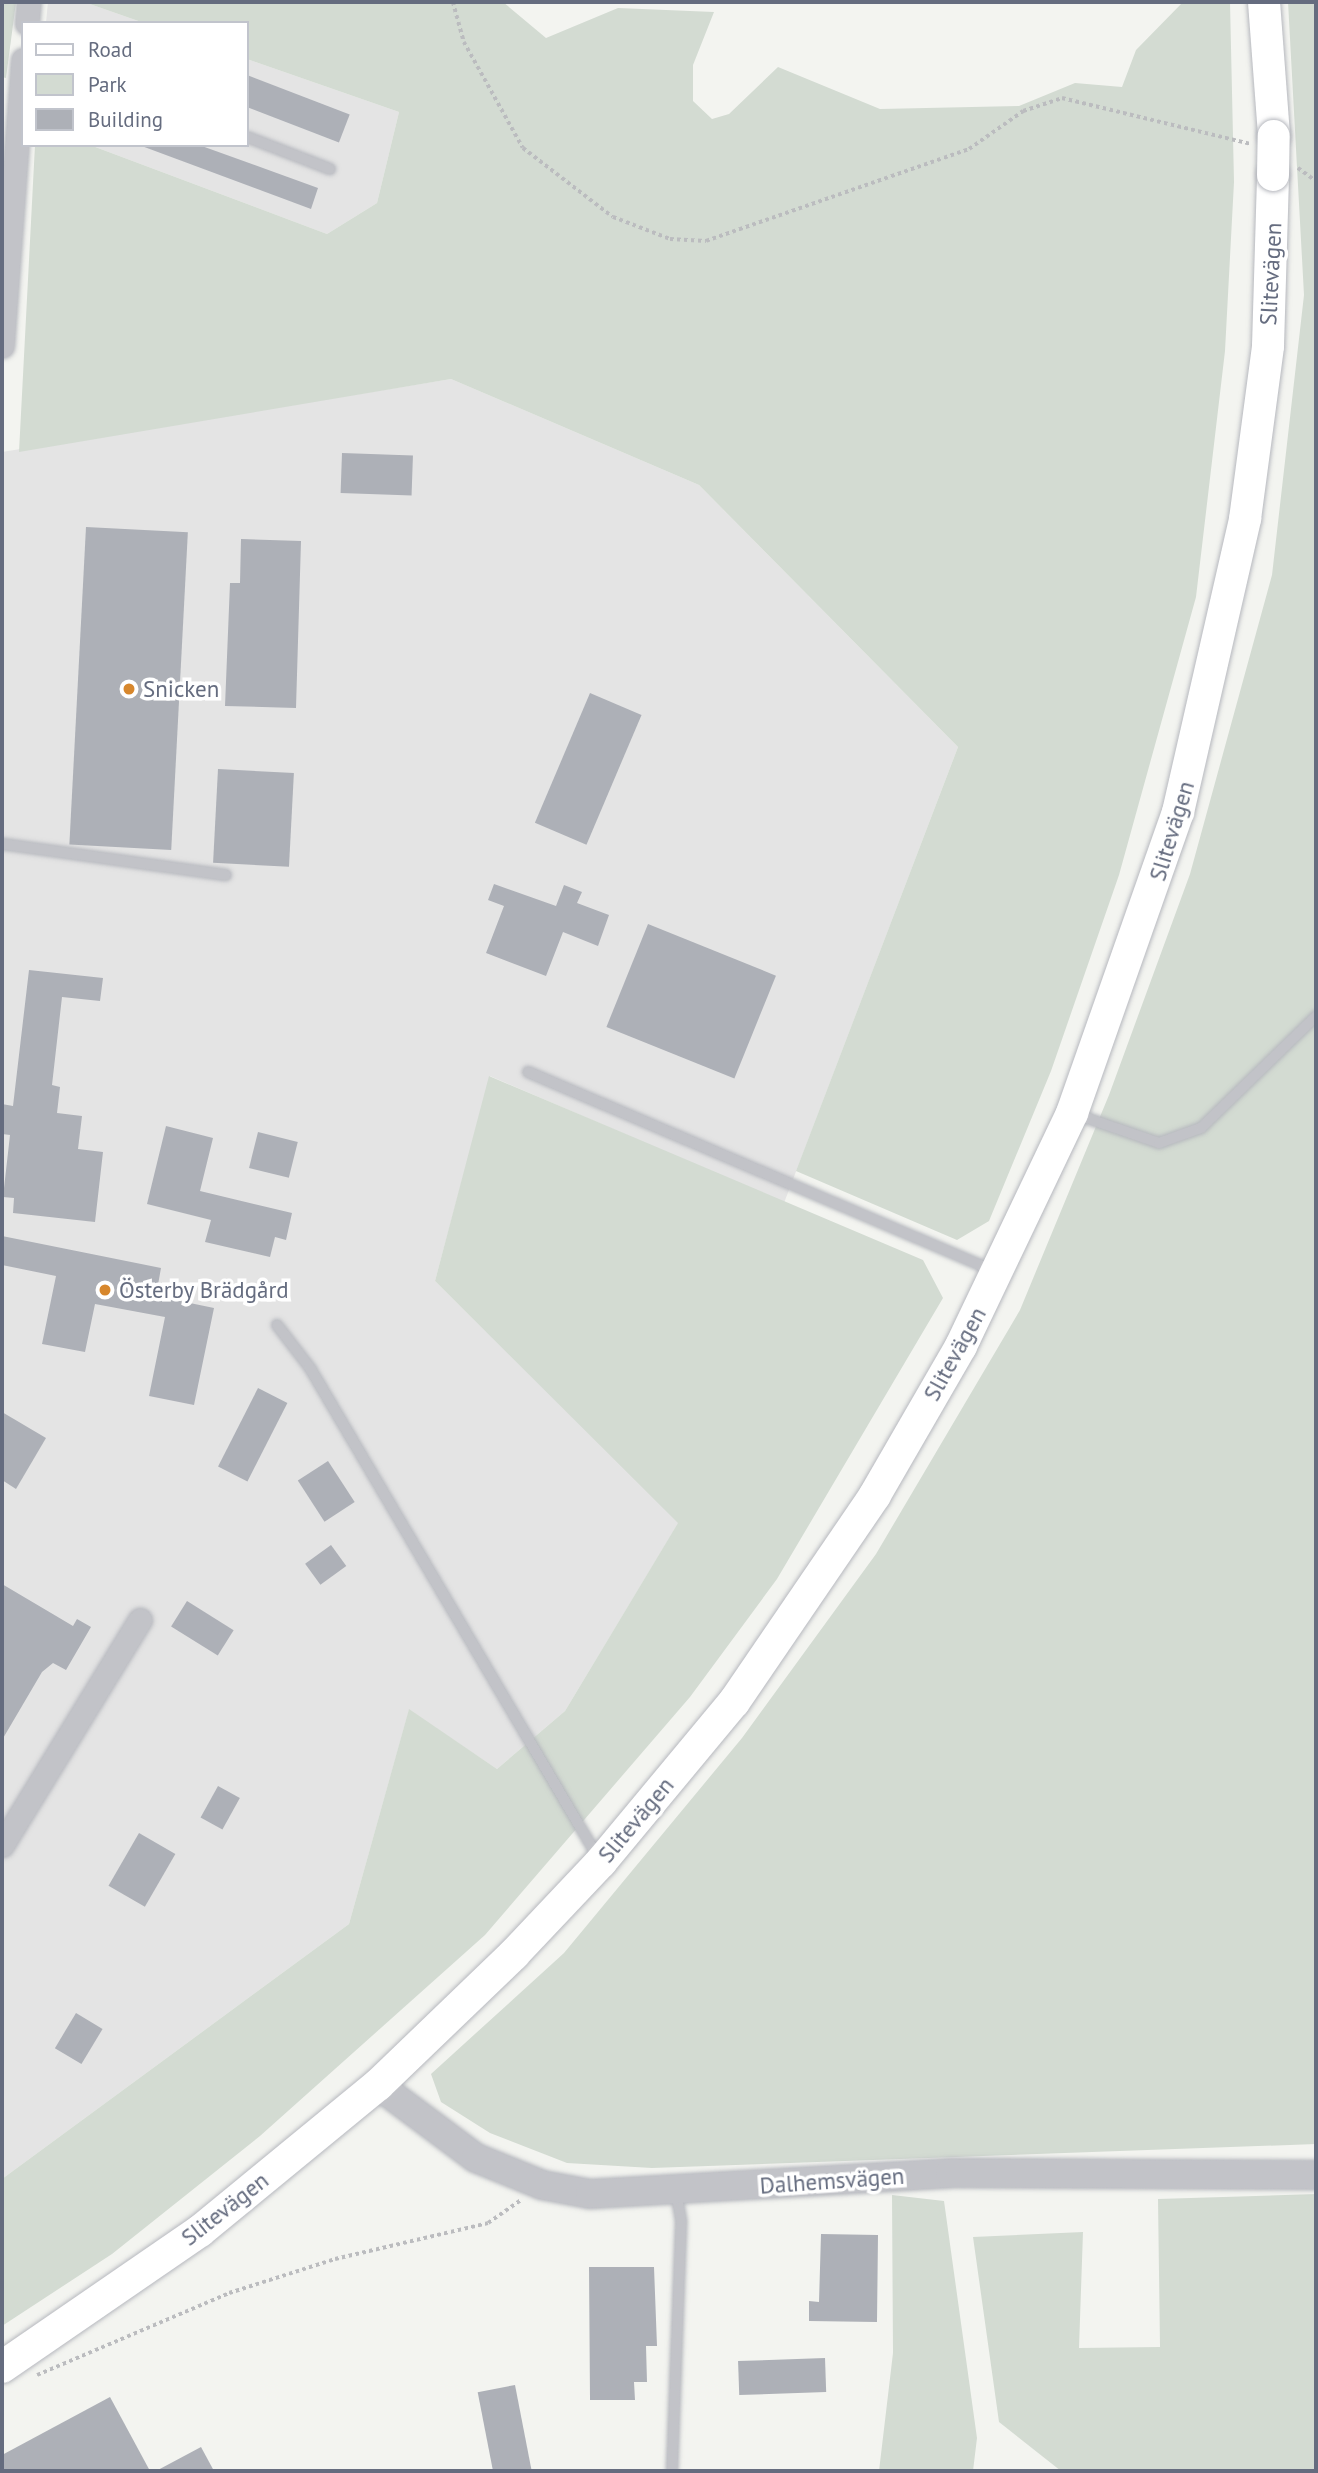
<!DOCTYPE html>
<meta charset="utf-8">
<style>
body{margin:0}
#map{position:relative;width:1318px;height:2473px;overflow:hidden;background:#f3f4f0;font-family:"PT Sans",sans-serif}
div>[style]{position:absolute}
.built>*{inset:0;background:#e4e4e4}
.green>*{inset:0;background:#d3dbd2}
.building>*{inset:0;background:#adb0b7;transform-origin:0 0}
.path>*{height:3.5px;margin-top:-1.75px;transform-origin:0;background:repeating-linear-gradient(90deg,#bbbcbf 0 3.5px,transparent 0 7px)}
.roads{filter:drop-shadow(0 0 2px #b6b8be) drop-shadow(0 0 2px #b6b8be)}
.service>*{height:10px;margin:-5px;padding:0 5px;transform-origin:5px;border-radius:5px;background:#c2c3c8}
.minor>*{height:23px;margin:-11.5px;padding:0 11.5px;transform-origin:11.5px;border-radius:11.5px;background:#c2c3c8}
.tertiary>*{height:28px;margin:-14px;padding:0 14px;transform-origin:14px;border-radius:14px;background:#c2c3c8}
.secondary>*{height:32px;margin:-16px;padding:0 16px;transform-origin:16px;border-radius:16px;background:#fff}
.bridges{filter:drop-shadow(0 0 2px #b6b8be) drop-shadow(0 0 2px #b6b8be)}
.secondary-bridge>*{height:32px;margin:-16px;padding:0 16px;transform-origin:16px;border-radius:16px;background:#fff}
.dots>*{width:19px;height:19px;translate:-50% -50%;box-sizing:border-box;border:4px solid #fff;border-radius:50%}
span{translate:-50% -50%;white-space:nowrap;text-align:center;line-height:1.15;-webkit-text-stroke:7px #fff;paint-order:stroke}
.street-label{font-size:23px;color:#656c7f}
.poi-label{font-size:23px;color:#656c7f}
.left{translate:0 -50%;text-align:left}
.frame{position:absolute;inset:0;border:4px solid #656c7f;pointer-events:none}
.legend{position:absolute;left:21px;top:21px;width:228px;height:126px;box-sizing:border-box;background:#fff;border:2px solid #c1c4cc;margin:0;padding:9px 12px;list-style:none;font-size:21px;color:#656c7f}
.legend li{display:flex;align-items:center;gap:14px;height:35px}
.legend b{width:35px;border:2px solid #c1c4cc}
</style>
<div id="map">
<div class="built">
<i style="clip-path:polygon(48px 2px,84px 2px,144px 23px,46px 23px)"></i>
<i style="clip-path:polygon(247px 59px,399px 112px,377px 203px,327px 234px,90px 145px,247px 145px)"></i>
<i style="clip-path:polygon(451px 379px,699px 485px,958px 747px,784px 1203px,490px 1076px,435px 1281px,679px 1522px,565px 1711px,497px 1769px,409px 1710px,349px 1924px,2px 2179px,2px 452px)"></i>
</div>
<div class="green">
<i style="clip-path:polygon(2px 2px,16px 2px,6px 78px,2px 77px)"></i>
<i style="clip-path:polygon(84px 2px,503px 2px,546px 38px,618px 8px,714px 12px,693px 65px,693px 101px,712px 119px,729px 114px,778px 67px,880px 109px,1019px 106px,1075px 83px,1122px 87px,1136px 50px,1183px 2px,1230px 2px,1234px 182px,1225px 351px,1196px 597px,1119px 875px,1051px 1071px,989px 1221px,957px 1240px,796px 1171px,958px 747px,699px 485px,451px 379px,19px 452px,35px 145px,90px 145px,327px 234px,377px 203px,399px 112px,247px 59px,247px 23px,144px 23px)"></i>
<i style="clip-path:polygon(1288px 2px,1316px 2px,1316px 2144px,652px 2168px,567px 2163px,490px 2133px,441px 2102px,431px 2074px,564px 1953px,742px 1738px,876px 1554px,1020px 1310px,1109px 1095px,1190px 874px,1272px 575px,1304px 295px)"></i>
<i style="clip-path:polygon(489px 1076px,923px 1260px,943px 1298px,777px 1579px,690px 1697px,485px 1935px,260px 2136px,112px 2254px,2px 2326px,2px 2179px,349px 1924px,409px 1709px,497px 1769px,565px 1711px,678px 1523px,435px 1281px)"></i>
<i style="clip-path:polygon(1316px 2194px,1316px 2471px,1061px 2471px,999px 2422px,973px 2237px,1083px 2232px,1079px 2348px,1160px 2347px,1158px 2199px)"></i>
<i style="clip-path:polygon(892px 2195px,944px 2201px,977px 2438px,973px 2471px,879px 2471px,893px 2353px)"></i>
</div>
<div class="building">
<i style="left:247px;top:75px;width:110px;height:30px;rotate:21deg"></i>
<i style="clip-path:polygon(139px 145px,199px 145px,318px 188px,311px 209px)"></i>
<i style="left:342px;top:453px;width:71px;height:40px;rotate:2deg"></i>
<i style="left:86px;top:527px;width:102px;height:318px;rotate:3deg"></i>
<i style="clip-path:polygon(241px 539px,301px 541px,296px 708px,225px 706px,230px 583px,240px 583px)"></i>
<i style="left:590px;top:693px;width:56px;height:141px;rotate:23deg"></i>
<i style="left:218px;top:769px;width:76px;height:94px;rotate:3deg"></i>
<i style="clip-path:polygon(494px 884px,556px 906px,564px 885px,582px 892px,577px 903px,609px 915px,598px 946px,563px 932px,546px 976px,486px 953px,504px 906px,488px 900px)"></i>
<i style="left:648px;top:924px;width:138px;height:111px;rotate:22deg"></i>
<i style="clip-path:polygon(29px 970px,103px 978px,100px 1001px,62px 997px,52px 1085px,60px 1087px,57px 1113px,82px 1116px,78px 1149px,103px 1152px,95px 1222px,13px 1213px,14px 1198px,3px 1197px,10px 1135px,2px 1134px,2px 1104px,13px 1106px)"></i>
<i style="clip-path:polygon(166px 1126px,213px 1138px,200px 1191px,292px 1213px,286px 1240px,275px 1237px,270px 1257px,205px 1242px,211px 1220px,147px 1204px)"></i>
<i style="left:258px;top:1132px;width:41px;height:37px;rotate:14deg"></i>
<i style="clip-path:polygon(2px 1236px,161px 1268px,156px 1296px,214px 1308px,194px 1405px,149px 1396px,165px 1317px,95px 1304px,85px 1352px,42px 1344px,56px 1276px,2px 1265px)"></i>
<i style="left:258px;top:1388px;width:33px;height:88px;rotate:27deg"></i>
<i style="clip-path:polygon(2px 1412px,46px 1438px,16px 1489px,2px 1480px)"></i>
<i style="left:328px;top:1461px;width:49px;height:36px;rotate:57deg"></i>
<i style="left:331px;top:1545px;width:26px;height:32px;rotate:54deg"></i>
<i style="clip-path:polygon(2px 1584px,73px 1626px,77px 1619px,91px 1627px,66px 1670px,53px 1663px,42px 1672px,2px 1740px)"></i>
<i style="left:187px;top:1601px;width:55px;height:30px;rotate:32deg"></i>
<i style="left:218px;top:1786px;width:25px;height:36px;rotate:29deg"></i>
<i style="left:139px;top:1833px;width:42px;height:61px;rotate:30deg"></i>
<i style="left:76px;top:2013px;width:31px;height:41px;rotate:31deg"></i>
<i style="clip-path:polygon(821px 2234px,878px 2235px,877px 2322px,809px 2321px,809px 2301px,819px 2302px)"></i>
<i style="clip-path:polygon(589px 2267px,654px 2267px,657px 2346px,646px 2346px,647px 2382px,634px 2382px,635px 2400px,590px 2400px)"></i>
<i style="left:825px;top:2358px;width:34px;height:87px;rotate:88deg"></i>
<i style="left:515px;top:2385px;width:88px;height:38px;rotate:79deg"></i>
<i style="clip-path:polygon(110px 2397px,150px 2471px,2px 2471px,2px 2455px)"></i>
<i style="clip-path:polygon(201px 2447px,214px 2471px,156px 2471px)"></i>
</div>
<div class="path">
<i style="left:453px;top:2px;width:41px;rotate:74.6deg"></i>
<i style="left:464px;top:42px;width:121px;rotate:60.9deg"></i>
<i style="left:523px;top:148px;width:113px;rotate:37.5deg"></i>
<i style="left:613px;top:217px;width:61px;rotate:21.1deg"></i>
<i style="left:670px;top:239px;width:36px;rotate:3deg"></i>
<i style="left:706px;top:241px;width:279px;rotate:-19.3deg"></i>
<i style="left:969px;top:149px;width:66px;rotate:-35.1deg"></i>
<i style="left:1023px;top:111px;width:41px;rotate:-18.4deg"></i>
<i style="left:1062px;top:98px;width:195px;rotate:13.7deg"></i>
<i style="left:1298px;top:168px;width:22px;rotate:36deg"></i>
<i style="left:37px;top:2375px;width:209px;rotate:-23.1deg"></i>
<i style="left:229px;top:2293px;width:111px;rotate:-17.8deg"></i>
<i style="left:335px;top:2259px;width:157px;rotate:-13.2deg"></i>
<i style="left:488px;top:2223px;width:39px;rotate:-35deg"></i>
</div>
<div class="roads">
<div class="service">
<i style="left:247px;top:137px;width:89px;rotate:21.1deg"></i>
<i style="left:2px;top:844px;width:226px;rotate:7.9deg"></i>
<i style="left:528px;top:1072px;width:504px;rotate:23.11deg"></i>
<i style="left:1075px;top:1114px;width:89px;rotate:19deg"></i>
<i style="left:1159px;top:1143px;width:45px;rotate:-19.7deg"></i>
<i style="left:1201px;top:1128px;width:161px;rotate:-44.2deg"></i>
<i style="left:277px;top:1325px;width:54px;rotate:52.5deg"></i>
<i style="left:310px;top:1368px;width:570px;rotate:59.52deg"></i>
<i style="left:672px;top:2471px;width:251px;rotate:-87.9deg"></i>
<i style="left:681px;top:2220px;width:29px;rotate:-100deg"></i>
</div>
<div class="minor">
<i style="left:27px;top:23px;width:21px;rotate:-85deg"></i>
<i style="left:2px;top:346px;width:287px;rotate:-85.8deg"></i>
<i style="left:2px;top:1845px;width:264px;rotate:-58.5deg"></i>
</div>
<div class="tertiary">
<i style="left:378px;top:2085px;width:122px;rotate:36.7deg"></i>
<i style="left:476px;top:2158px;width:71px;rotate:22.2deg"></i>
<i style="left:542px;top:2185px;width:49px;rotate:10.6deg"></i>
<i style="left:590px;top:2194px;width:361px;rotate:-3.3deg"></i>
<i style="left:950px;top:2173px;width:366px;rotate:0.3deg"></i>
</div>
<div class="secondary">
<i style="left:1264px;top:2px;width:134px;rotate:85.7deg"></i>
<i style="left:2px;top:2367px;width:240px;rotate:-34.5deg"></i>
<i style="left:200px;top:2231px;width:230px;rotate:-39.4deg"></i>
<i style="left:378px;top:2085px;width:189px;rotate:-43.9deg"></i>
<i style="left:514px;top:1954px;width:127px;rotate:-46.6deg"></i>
<i style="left:601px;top:1862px;width:208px;rotate:-50.3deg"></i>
<i style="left:734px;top:1702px;width:250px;rotate:-55.7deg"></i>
<i style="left:875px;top:1495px;width:172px;rotate:-60deg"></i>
<i style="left:961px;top:1346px;width:258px;rotate:-64.5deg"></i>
<i style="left:1072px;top:1113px;width:319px;rotate:-70.6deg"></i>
<i style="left:1178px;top:812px;width:301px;rotate:-77.1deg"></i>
<i style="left:1245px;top:519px;width:175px;rotate:-82.4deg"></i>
<i style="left:1268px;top:346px;width:171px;rotate:-88.3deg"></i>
</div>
</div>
<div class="bridges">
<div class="secondary-bridge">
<i style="left:1273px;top:175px;width:39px;rotate:-89deg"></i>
</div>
</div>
<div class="dots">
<i style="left:129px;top:689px;background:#d7872d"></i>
<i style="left:105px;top:1290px;background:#d7872d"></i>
</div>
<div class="street-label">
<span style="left:1271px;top:274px;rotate:-87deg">Slitevägen</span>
<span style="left:1172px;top:831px;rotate:-73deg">Slitevägen</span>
<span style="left:955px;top:1354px;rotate:-61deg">Slitevägen</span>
<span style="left:636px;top:1820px;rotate:-50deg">Slitevägen</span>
<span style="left:832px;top:2181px;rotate:-4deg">Dalhemsvägen</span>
<span style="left:225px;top:2209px;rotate:-38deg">Slitevägen</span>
</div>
<div class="poi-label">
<span class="left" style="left:143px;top:689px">Snicken</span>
<span class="left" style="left:119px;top:1290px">Österby Brädgård</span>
</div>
<div class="frame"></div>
<ul class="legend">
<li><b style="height:9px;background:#fff"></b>Road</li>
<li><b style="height:19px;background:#d3dbd2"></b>Park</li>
<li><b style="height:19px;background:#adb0b7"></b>Building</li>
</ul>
</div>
